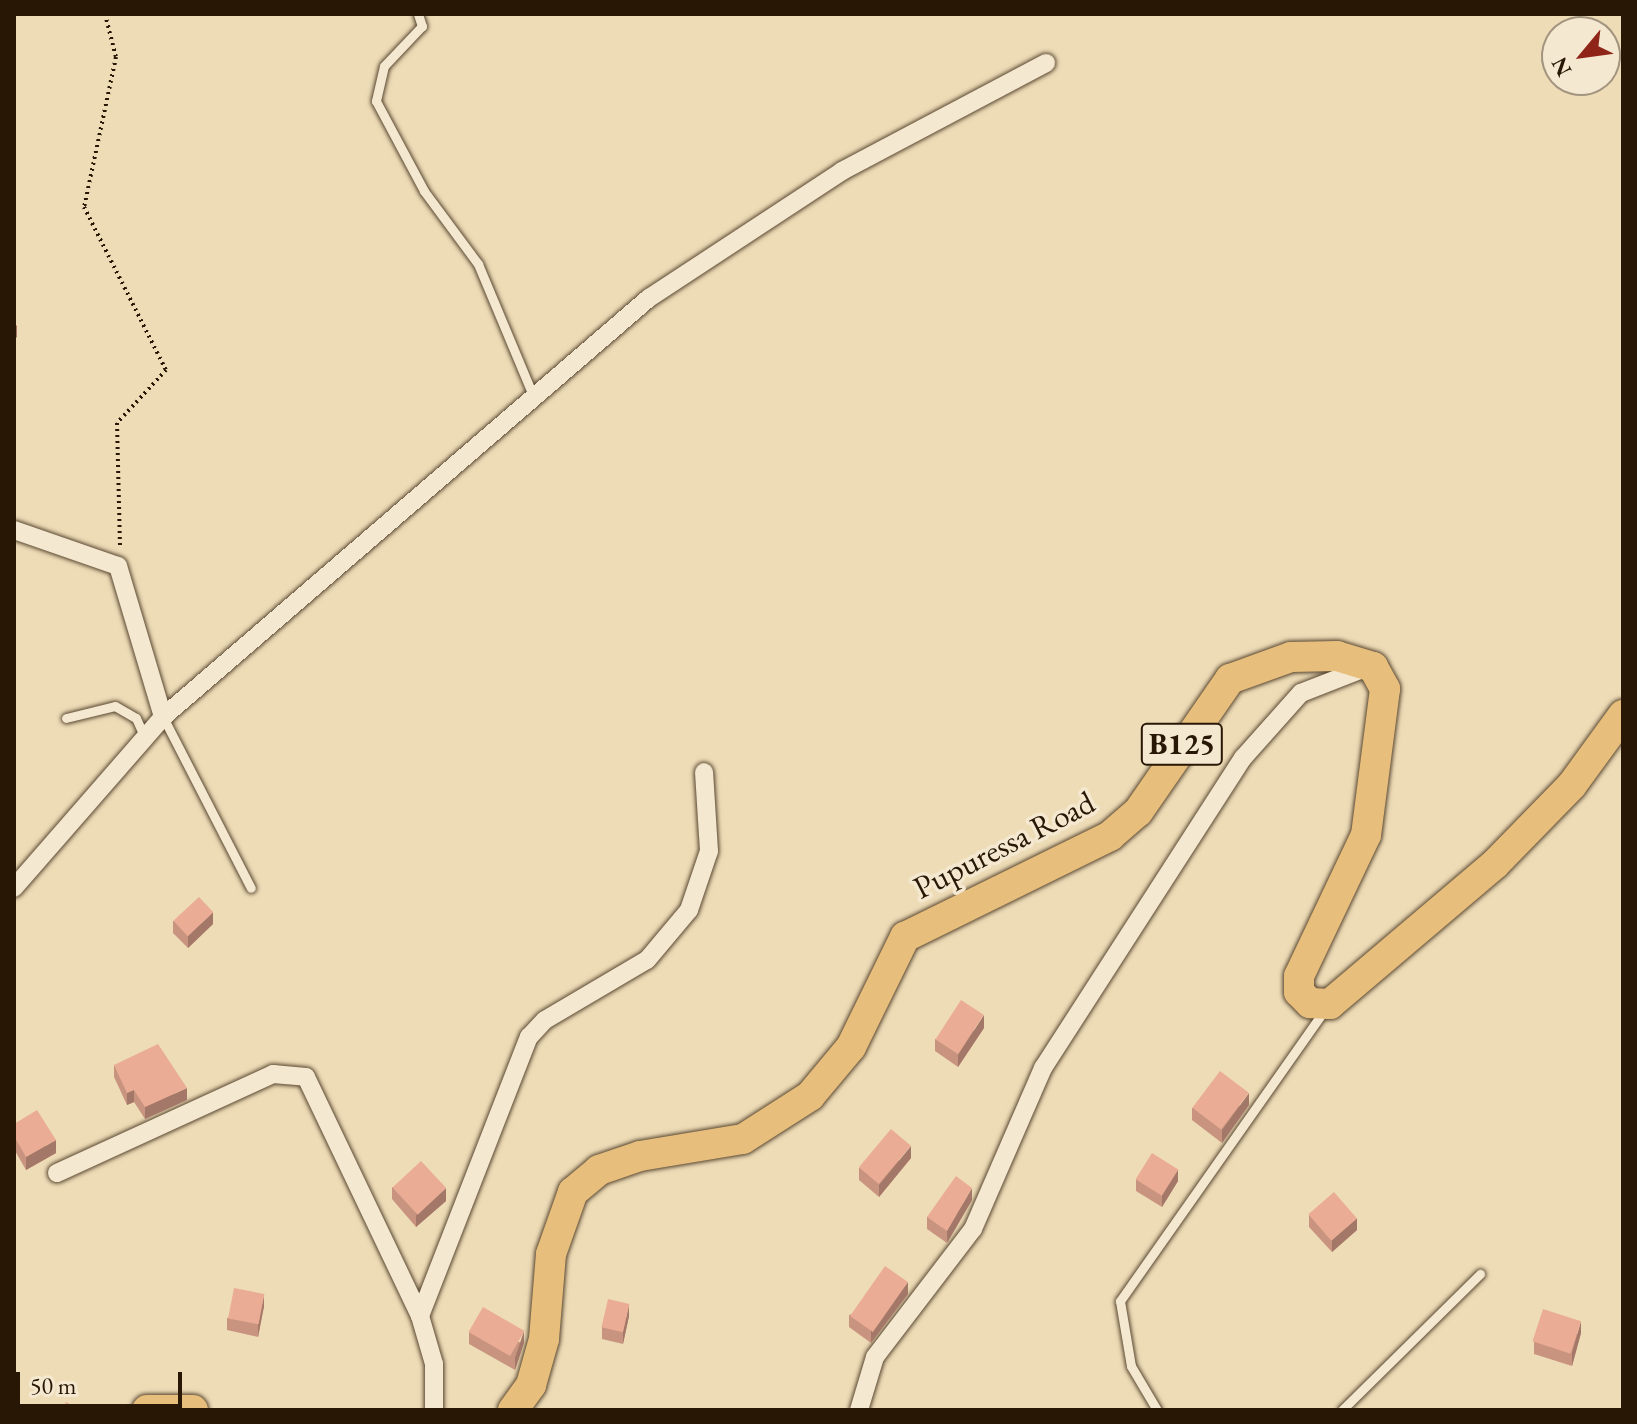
<!DOCTYPE html>
<style>
body{margin:0}
#map{position:relative;width:1637px;height:1424px;overflow:hidden;background:#eedcb7;font-family:"EB Garamond",serif}
div>[style]{position:absolute}
.path>*{height:4px;margin-top:-2px;transform-origin:0;background:repeating-linear-gradient(90deg,#281705 0 2px,transparent 0 6px)}
.roads{filter:drop-shadow(0 0 2px #5a4832) drop-shadow(0 0 2px #5a4832)}
.lane>*{height:9px;margin:-4.5px;padding:0 4.5px;transform-origin:4.5px;border-radius:4.5px;background:#f4e8d0}
.street>*{height:18px;margin:-9px;padding:0 9px;transform-origin:9px;border-radius:9px;background:#f4e8d0}
.primary>*{height:30px;margin:-15px;padding:0 15px;transform-origin:15px;border-radius:15px;background:#e7be7c}
.wall>*{inset:0;background:#c9947f}
.shaded-wall>*{inset:0;background:#a47868}
.building>*{inset:0;background:#eaac94;transform-origin:0 0}
span{translate:-50% -50%;white-space:nowrap;text-align:center;line-height:1.15;-webkit-text-stroke:7px #f4e8d0;paint-order:stroke}
.shield-label span{padding:2px 6px;background:#f4e8d0;border:2px solid;border-radius:6px;-webkit-text-stroke-width:0}
.shield-label{font-size:30px;color:#281705;font-weight:700}
.street-label{font-size:32px;color:#281705}
.frame{position:absolute;inset:0;border:16px solid #281705;pointer-events:none}
.north{position:absolute;left:1541px;top:16px;width:80px;height:80px;box-sizing:border-box;background:#f4e8d0;border:2px solid #a2947f;border-radius:50%;rotate:241deg;font-size:22px;font-weight:700;line-height:32px;text-align:center;color:#281705}
.north::after{content:'';display:block;margin:auto;width:28px;height:36px;background:#8f2418;clip-path:polygon(50% 0,100% 100%,50% 72%,0 100%)}
.scale{position:absolute;left:16px;top:1372px;width:166px;height:36px;box-sizing:border-box;border:4px solid #281705;border-top:0;padding-left:10px;font-size:24px;line-height:28px;white-space:nowrap;color:#281705;-webkit-text-stroke:6px #f4e8d0;paint-order:stroke}
</style>
<div id="map">
<div class="path">
<i style="left:105px;top:14px;width:44px;rotate:75.7deg"></i>
<i style="left:116px;top:57px;width:153px;rotate:102deg"></i>
<i style="left:84px;top:207px;width:182px;rotate:63.3deg"></i>
<i style="left:166px;top:370px;width:72px;rotate:132.8deg"></i>
<i style="left:117px;top:423px;width:125px;rotate:88.6deg"></i>
</div>
<div class="roads">
<div class="lane">
<i style="left:418px;top:14px;width:13px;rotate:72deg"></i>
<i style="left:422px;top:26px;width:55px;rotate:133.5deg"></i>
<i style="left:384px;top:66px;width:36px;rotate:103deg"></i>
<i style="left:376px;top:101px;width:102px;rotate:61.9deg"></i>
<i style="left:424px;top:191px;width:91px;rotate:53.5deg"></i>
<i style="left:478px;top:264px;width:140px;rotate:67.3deg"></i>
<i style="left:163px;top:717px;width:192px;rotate:62.8deg"></i>
<i style="left:66px;top:718px;width:50px;rotate:-13.8deg"></i>
<i style="left:115px;top:706px;width:24px;rotate:30deg"></i>
<i style="left:136px;top:718px;width:20px;rotate:66deg"></i>
<i style="left:1157px;top:1410px;width:51px;rotate:-120.6deg"></i>
<i style="left:1131px;top:1366px;width:66px;rotate:-99.6deg"></i>
<i style="left:1120px;top:1301px;width:355px;rotate:-54.9deg"></i>
<i style="left:1342px;top:1410px;width:194px;rotate:-44.6deg"></i>
</div>
<div class="street">
<i style="left:14px;top:530px;width:110px;rotate:19.1deg"></i>
<i style="left:118px;top:566px;width:158px;rotate:73.4deg"></i>
<i style="left:163px;top:717px;width:227px;rotate:131.1deg"></i>
<i style="left:163px;top:717px;width:642px;rotate:-40.77deg"></i>
<i style="left:649px;top:298px;width:231px;rotate:-33.3deg"></i>
<i style="left:842px;top:171px;width:231px;rotate:-27.9deg"></i>
<i style="left:57px;top:1173px;width:238px;rotate:-24.6deg"></i>
<i style="left:273px;top:1074px;width:33px;rotate:5deg"></i>
<i style="left:306px;top:1077px;width:265px;rotate:64.5deg"></i>
<i style="left:420px;top:1316px;width:50px;rotate:73.7deg"></i>
<i style="left:434px;top:1364px;width:46px;rotate:90deg"></i>
<i style="left:420px;top:1316px;width:300px;rotate:-68.7deg"></i>
<i style="left:529px;top:1037px;width:23px;rotate:-47deg"></i>
<i style="left:545px;top:1020px;width:118px;rotate:-30.5deg"></i>
<i style="left:647px;top:960px;width:65px;rotate:-50deg"></i>
<i style="left:689px;top:910px;width:62px;rotate:-71.3deg"></i>
<i style="left:709px;top:851px;width:79px;rotate:-93.6deg"></i>
<i style="left:859px;top:1410px;width:55px;rotate:-73.2deg"></i>
<i style="left:875px;top:1357px;width:161px;rotate:-52.6deg"></i>
<i style="left:973px;top:1229px;width:176px;rotate:-66.5deg"></i>
<i style="left:1043px;top:1068px;width:369px;rotate:-57.2deg"></i>
<i style="left:1243px;top:758px;width:87px;rotate:-48.3deg"></i>
<i style="left:1301px;top:693px;width:69px;rotate:-21.3deg"></i>
</div>
<div class="primary">
<i style="left:147px;top:1410px;width:46px"></i>
<i style="left:513px;top:1410px;width:31px;rotate:-54deg"></i>
<i style="left:531px;top:1385px;width:48px;rotate:-74.2deg"></i>
<i style="left:544px;top:1339px;width:85px;rotate:-85.3deg"></i>
<i style="left:551px;top:1254px;width:66px;rotate:-70.5deg"></i>
<i style="left:573px;top:1192px;width:34px;rotate:-40deg"></i>
<i style="left:599px;top:1170px;width:43px;rotate:-18.9deg"></i>
<i style="left:640px;top:1156px;width:104px;rotate:-9.4deg"></i>
<i style="left:743px;top:1139px;width:80px;rotate:-32.7deg"></i>
<i style="left:810px;top:1096px;width:64px;rotate:-50.1deg"></i>
<i style="left:851px;top:1047px;width:123px;rotate:-63.9deg"></i>
<i style="left:905px;top:937px;width:229px;rotate:-26.2deg"></i>
<i style="left:1110px;top:836px;width:37px;rotate:-41deg"></i>
<i style="left:1138px;top:812px;width:162px;rotate:-55.3deg"></i>
<i style="left:1230px;top:679px;width:65px;rotate:-19.8deg"></i>
<i style="left:1291px;top:657px;width:46px;rotate:-1.2deg"></i>
<i style="left:1337px;top:656px;width:38px;rotate:17deg"></i>
<i style="left:1373px;top:667px;width:25px;rotate:61deg"></i>
<i style="left:1385px;top:689px;width:147px;rotate:97.4deg"></i>
<i style="left:1366px;top:835px;width:156px;rotate:115.4deg"></i>
<i style="left:1299px;top:976px;width:16px;rotate:90deg"></i>
<i style="left:1299px;top:992px;width:16px;rotate:45deg"></i>
<i style="left:1310px;top:1003px;width:20px;rotate:3deg"></i>
<i style="left:1330px;top:1004px;width:216px;rotate:-40.3deg"></i>
<i style="left:1495px;top:864px;width:110px;rotate:-45.7deg"></i>
<i style="left:1572px;top:785px;width:87px;rotate:-53.9deg"></i>
</div>
</div>
<div class="wall">
<i style="clip-path:polygon(173px 921px,213px 924px,188px 948px,173px 933px)"></i>
<i style="clip-path:polygon(984px 1028px,958px 1067px,935px 1051px,935px 1039px)"></i>
<i style="clip-path:polygon(114px 1065px,187px 1100px,145px 1119px,134px 1102px,127px 1105px,114px 1077px)"></i>
<i style="clip-path:polygon(1249px 1105px,1222px 1143px,1192px 1120px,1192px 1108px)"></i>
<i style="clip-path:polygon(14px 1124px,56px 1153px,26px 1170px,14px 1149px)"></i>
<i style="clip-path:polygon(911px 1158px,879px 1197px,859px 1180px,859px 1168px)"></i>
<i style="clip-path:polygon(1136px 1179px,1178px 1181px,1162px 1207px,1136px 1191px)"></i>
<i style="clip-path:polygon(392px 1187px,446px 1201px,416px 1227px,392px 1199px)"></i>
<i style="clip-path:polygon(972px 1200px,947px 1243px,927px 1229px,927px 1217px)"></i>
<i style="clip-path:polygon(1309px 1215px,1357px 1230px,1332px 1252px,1309px 1227px)"></i>
<i style="clip-path:polygon(908px 1294px,871px 1343px,849px 1327px,849px 1315px)"></i>
<i style="clip-path:polygon(264px 1306px,258px 1337px,227px 1330px,227px 1318px)"></i>
<i style="clip-path:polygon(629px 1316px,623px 1344px,602px 1339px,602px 1327px)"></i>
<i style="clip-path:polygon(469px 1332px,524px 1343px,515px 1370px,469px 1344px)"></i>
<i style="clip-path:polygon(1581px 1333px,1572px 1366px,1534px 1354px,1534px 1342px)"></i>
</div>
<div class="shaded-wall">
<i style="clip-path:polygon(17px 325px,17px 337px,14px 340px,14px 328px)"></i>
<i style="clip-path:polygon(213px 912px,213px 924px,188px 948px,188px 936px)"></i>
<i style="clip-path:polygon(984px 1015px,984px 1028px,958px 1067px,958px 1055px)"></i>
<i style="clip-path:polygon(187px 1088px,187px 1100px,145px 1119px,145px 1107px)"></i>
<i style="clip-path:polygon(134px 1090px,134px 1102px,127px 1105px,127px 1093px)"></i>
<i style="clip-path:polygon(1249px 1093px,1249px 1105px,1222px 1143px,1222px 1130px)"></i>
<i style="clip-path:polygon(56px 1140px,56px 1153px,26px 1170px,26px 1157px)"></i>
<i style="clip-path:polygon(911px 1146px,911px 1158px,879px 1197px,879px 1185px)"></i>
<i style="clip-path:polygon(1178px 1169px,1178px 1181px,1162px 1207px,1162px 1195px)"></i>
<i style="clip-path:polygon(446px 1188px,446px 1201px,416px 1227px,416px 1215px)"></i>
<i style="clip-path:polygon(972px 1188px,972px 1200px,947px 1243px,947px 1231px)"></i>
<i style="clip-path:polygon(1357px 1218px,1357px 1230px,1332px 1252px,1332px 1240px)"></i>
<i style="clip-path:polygon(908px 1282px,908px 1294px,871px 1343px,871px 1331px)"></i>
<i style="clip-path:polygon(264px 1294px,264px 1306px,258px 1337px,258px 1325px)"></i>
<i style="clip-path:polygon(629px 1304px,629px 1316px,623px 1344px,623px 1332px)"></i>
<i style="clip-path:polygon(1581px 1321px,1581px 1333px,1572px 1366px,1572px 1353px)"></i>
<i style="clip-path:polygon(524px 1331px,524px 1343px,515px 1370px,515px 1358px)"></i>
</div>
<div class="building">
<i style="left:199px;top:897px;width:21px;height:35px;rotate:47deg"></i>
<i style="left:961px;top:1000px;width:27px;height:47px;rotate:33deg"></i>
<i style="clip-path:polygon(158px 1044px,187px 1088px,145px 1107px,134px 1090px,127px 1093px,114px 1065px)"></i>
<i style="left:1220px;top:1071px;width:36px;height:46px;rotate:37deg"></i>
<i style="clip-path:polygon(37px 1110px,56px 1140px,26px 1157px,14px 1136px,14px 1124px)"></i>
<i style="left:891px;top:1129px;width:26px;height:50px;rotate:40deg"></i>
<i style="left:1152px;top:1153px;width:31px;height:31px;rotate:32deg"></i>
<i style="left:421px;top:1161px;width:37px;height:39px;rotate:47deg"></i>
<i style="clip-path:polygon(956px 1176px,972px 1188px,947px 1231px,927px 1217px)"></i>
<i style="left:1334px;top:1192px;width:35px;height:34px;rotate:49deg"></i>
<i style="left:885px;top:1266px;width:28px;height:61px;rotate:35deg"></i>
<i style="left:234px;top:1288px;width:31px;height:31px;rotate:11deg"></i>
<i style="left:608px;top:1299px;width:22px;height:29px;rotate:13deg"></i>
<i style="left:483px;top:1307px;width:48px;height:29px;rotate:30deg"></i>
<i style="left:1543px;top:1309px;width:40px;height:34px;rotate:18deg"></i>
<i style="clip-path:polygon(66px 1402px,80px 1410px,62px 1410px)"></i>
</div>
<div class="shield-label">
<span style="left:1182px;top:744px">B125</span>
</div>
<div class="street-label">
<span style="left:1004px;top:845px;rotate:-27deg">Pupuressa Road</span>
</div>
<div class="frame"></div>
<div class="north">N</div>
<div class="scale">50 m</div>
</div>
